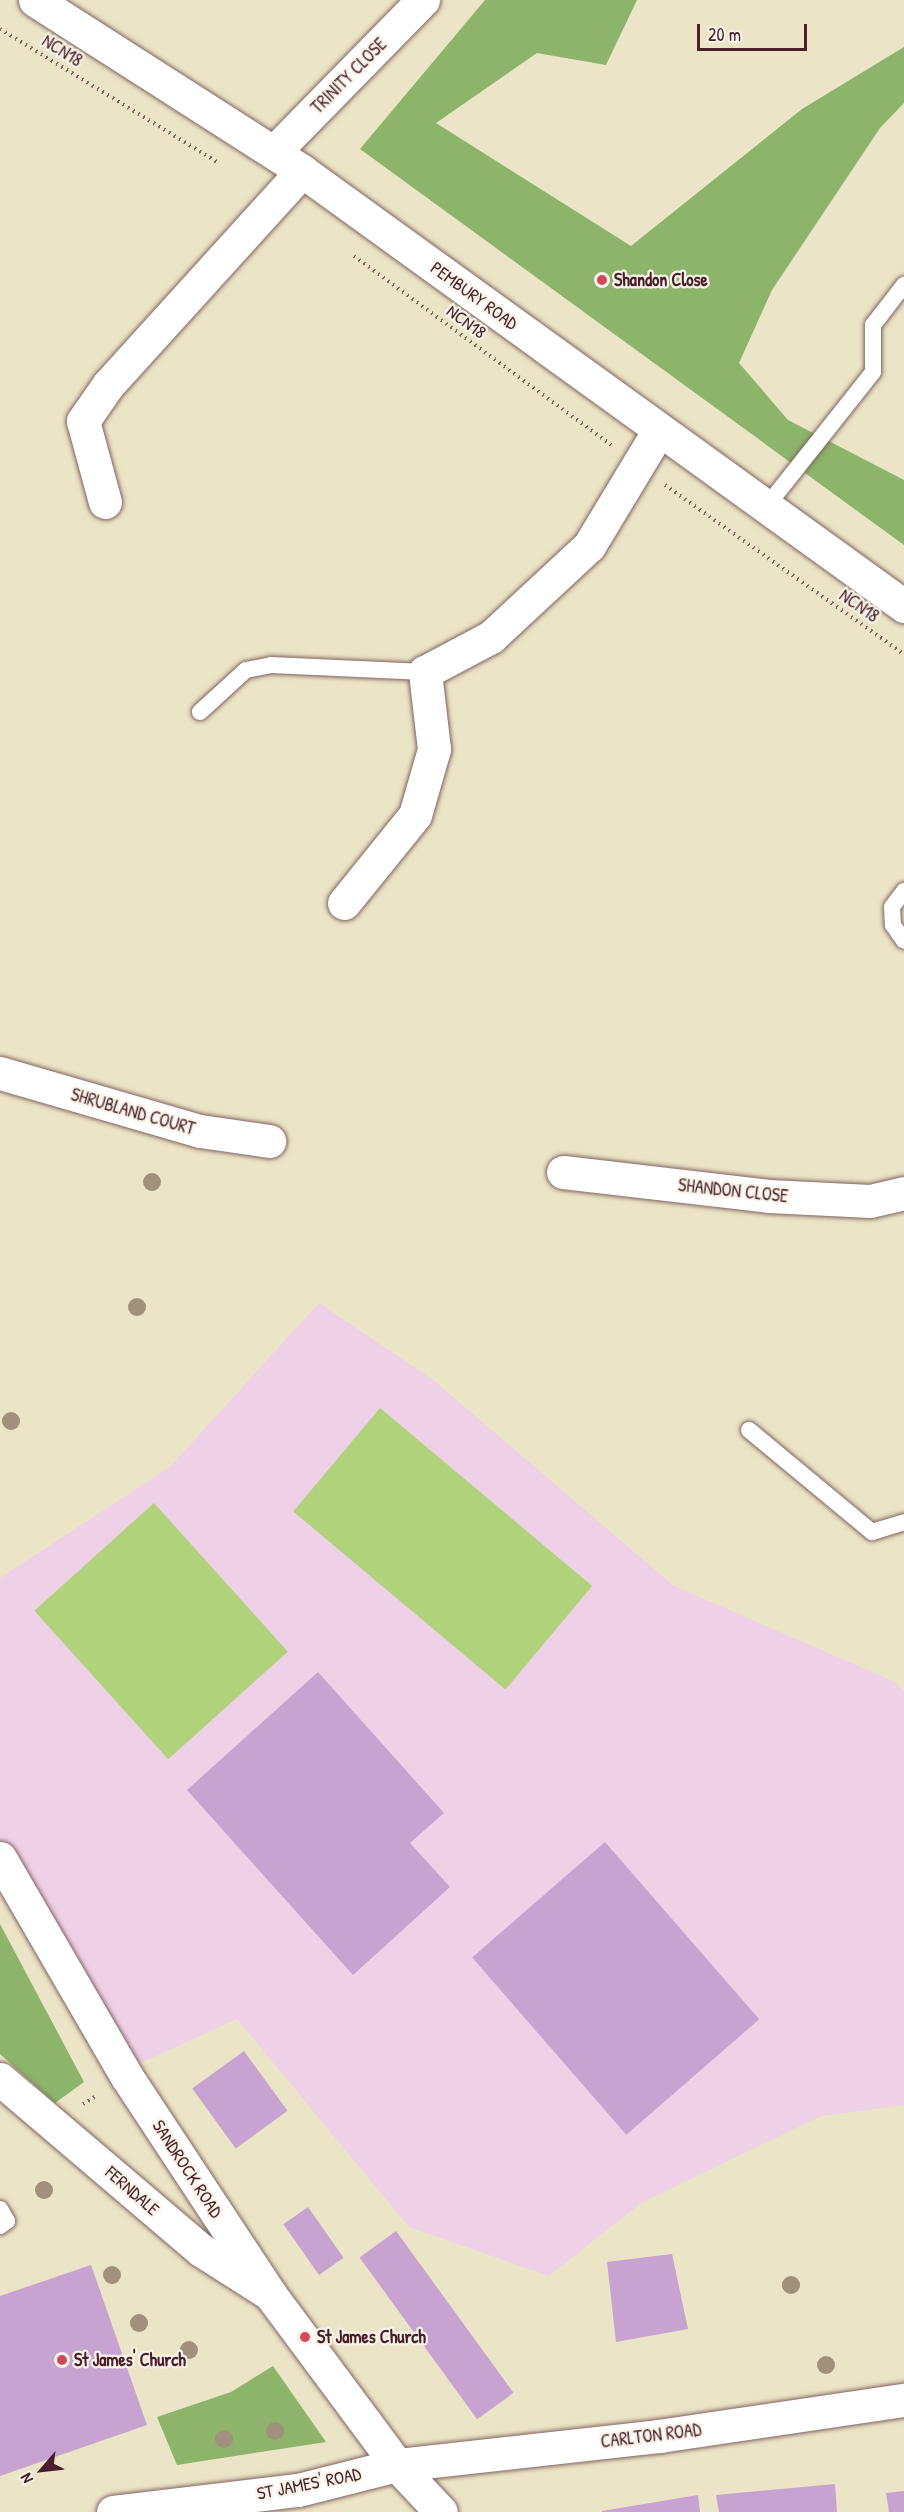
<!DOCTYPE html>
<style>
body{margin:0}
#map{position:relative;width:904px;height:2512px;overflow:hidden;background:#ebe4c6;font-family:"Patrick Hand",sans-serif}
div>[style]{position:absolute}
.built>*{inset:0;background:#eed0e7}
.green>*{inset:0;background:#b0d27b;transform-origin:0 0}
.forest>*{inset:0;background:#8cb46b}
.building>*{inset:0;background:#c7a3d2;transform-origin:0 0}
.path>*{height:4px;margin-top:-2px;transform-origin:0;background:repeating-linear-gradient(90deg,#826461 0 1.5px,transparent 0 6px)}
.roads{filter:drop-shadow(0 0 2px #826461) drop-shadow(0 0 2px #826461)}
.service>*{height:16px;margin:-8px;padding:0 8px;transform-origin:8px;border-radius:8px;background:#fff}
.minor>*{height:33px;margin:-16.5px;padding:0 16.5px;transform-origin:16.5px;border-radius:16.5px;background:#fff}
.tertiary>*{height:33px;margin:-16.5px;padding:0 16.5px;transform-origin:16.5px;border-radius:16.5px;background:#fff}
.primary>*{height:33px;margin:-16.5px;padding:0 16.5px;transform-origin:16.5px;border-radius:16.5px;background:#fff}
.trees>*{width:18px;height:18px;margin:-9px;border-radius:50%;background:#a1907c}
.dots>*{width:16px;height:16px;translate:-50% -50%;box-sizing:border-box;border:3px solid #f7f3e8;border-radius:50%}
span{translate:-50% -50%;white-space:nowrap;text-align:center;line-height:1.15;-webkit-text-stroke:4.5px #f7f3e8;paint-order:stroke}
.street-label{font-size:18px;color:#4a1f2b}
.poi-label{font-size:18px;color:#4a1f2b;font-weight:700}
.left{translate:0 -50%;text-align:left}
.north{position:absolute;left:12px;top:2440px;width:60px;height:60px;-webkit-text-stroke:4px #f7f3e8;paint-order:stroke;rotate:242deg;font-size:16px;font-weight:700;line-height:24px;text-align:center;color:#4a1f2b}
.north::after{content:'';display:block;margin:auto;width:21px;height:27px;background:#4a1f2b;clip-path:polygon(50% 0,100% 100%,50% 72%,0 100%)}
.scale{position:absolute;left:697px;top:24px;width:110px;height:27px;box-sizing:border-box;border:3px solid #4a1f2b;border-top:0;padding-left:8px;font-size:18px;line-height:21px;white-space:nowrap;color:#4a1f2b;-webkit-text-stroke:4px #f7f3e8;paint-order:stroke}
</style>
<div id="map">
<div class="built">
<i style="clip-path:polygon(319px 1303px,433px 1380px,674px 1586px,895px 1682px,904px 1692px,904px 2105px,821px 2116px,641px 2203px,549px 2276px,409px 2227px,237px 2019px,134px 2066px,0 1843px,0 1578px,170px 1467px)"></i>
</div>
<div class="green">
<i style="left:380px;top:1408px;width:277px;height:135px;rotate:40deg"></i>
<i style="left:154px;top:1503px;width:200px;height:161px;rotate:48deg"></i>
</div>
<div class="forest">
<i style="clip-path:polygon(485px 0,637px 0,606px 65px,537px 53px,436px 123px,631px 246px,802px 109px,904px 47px,904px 103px,880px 128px,772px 290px,739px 363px,788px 420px,904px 480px,904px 545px,360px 149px)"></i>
<i style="clip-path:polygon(0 1924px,84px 2082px,55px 2103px,0 2054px)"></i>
<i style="clip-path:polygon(273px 2366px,326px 2442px,177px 2465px,157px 2417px,231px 2392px)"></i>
</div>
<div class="building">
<i style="clip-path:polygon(318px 1672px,444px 1813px,410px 1843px,450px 1887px,353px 1975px,187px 1790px)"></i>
<i style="left:605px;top:1842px;width:235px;height:176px;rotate:49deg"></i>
<i style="left:244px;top:2051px;width:74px;height:64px;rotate:54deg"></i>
<i style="left:308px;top:2207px;width:62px;height:30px;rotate:55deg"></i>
<i style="left:396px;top:2231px;width:200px;height:45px;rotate:54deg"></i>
<i style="clip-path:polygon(672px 2254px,688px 2329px,616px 2342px,607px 2262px)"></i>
<i style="clip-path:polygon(91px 2265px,147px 2425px,0 2476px,0 2296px)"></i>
<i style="clip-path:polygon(835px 2484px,837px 2512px,719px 2512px,716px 2495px)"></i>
<i style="clip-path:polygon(904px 2491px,904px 2512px,889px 2512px,886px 2493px)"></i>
<i style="clip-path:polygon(698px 2495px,700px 2512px,602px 2512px,602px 2511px)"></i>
</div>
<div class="path">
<i style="left:0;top:29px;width:257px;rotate:31.5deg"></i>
<i style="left:354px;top:256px;width:319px;rotate:36.3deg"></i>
<i style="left:665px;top:485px;width:293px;rotate:35.3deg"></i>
<i style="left:83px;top:2104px;width:17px;rotate:-31deg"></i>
</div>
<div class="roads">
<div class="service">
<i style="left:766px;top:507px;width:172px;rotate:-51.6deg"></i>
<i style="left:873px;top:372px;width:47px;rotate:-90deg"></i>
<i style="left:873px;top:325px;width:51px;rotate:-52.2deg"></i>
<i style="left:200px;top:712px;width:62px;rotate:-42.4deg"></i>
<i style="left:246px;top:670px;width:25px;rotate:-11deg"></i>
<i style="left:271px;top:665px;width:154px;rotate:2.6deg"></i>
<i style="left:904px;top:891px;width:20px;rotate:127deg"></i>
<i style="left:892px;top:907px;width:18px;rotate:87deg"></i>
<i style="left:893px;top:925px;width:19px;rotate:55deg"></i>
<i style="left:749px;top:1430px;width:160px;rotate:39.7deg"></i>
<i style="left:872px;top:1532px;width:34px;rotate:-17deg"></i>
<i style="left:0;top:2209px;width:14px;rotate:60deg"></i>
<i style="left:7px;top:2221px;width:9px;rotate:144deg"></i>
</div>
<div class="minor">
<i style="left:274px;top:152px;width:213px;rotate:-45.6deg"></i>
<i style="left:105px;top:502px;width:84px;rotate:-105.2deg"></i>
<i style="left:83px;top:421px;width:44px;rotate:-55.2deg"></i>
<i style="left:108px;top:385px;width:289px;rotate:-47.8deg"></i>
<i style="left:344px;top:903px;width:113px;rotate:-51.1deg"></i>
<i style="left:415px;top:815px;width:69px;rotate:-73.9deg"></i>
<i style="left:434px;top:749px;width:78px;rotate:-96.7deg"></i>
<i style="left:425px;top:672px;width:75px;rotate:-27.9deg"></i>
<i style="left:491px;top:637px;width:134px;rotate:-42.9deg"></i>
<i style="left:589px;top:546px;width:135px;rotate:-58.9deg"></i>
<i style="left:0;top:1073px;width:208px;rotate:16.2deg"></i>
<i style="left:200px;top:1131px;width:70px;rotate:8.2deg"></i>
<i style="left:563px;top:1172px;width:207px;rotate:6.6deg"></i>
<i style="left:769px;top:1196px;width:101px;rotate:2.8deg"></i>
<i style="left:870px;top:1201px;width:35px;rotate:-13deg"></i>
<i style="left:0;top:2079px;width:264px;rotate:40.4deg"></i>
<i style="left:201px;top:2250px;width:82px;rotate:32.5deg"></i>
<i style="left:113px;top:2512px;width:186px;rotate:-6.8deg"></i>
<i style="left:298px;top:2490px;width:102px;rotate:-14.2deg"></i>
<i style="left:397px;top:2465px;width:264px;rotate:-6.3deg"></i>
<i style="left:659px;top:2436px;width:248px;rotate:-8.4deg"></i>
</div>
<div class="tertiary">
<i style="left:0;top:1858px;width:253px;rotate:59.9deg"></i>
<i style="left:127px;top:2077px;width:260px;rotate:56.6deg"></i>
<i style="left:270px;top:2294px;width:213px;rotate:53.4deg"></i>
<i style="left:397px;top:2465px;width:64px;rotate:46.9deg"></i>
</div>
<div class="primary">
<i style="left:35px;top:0;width:317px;rotate:32.6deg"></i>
<i style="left:302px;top:171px;width:743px;rotate:35.85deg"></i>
</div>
</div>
<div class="trees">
<i style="left:152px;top:1182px"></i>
<i style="left:137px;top:1307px"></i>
<i style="left:11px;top:1421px"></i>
<i style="left:44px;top:2190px"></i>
<i style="left:112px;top:2275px"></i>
<i style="left:791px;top:2285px"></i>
<i style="left:139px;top:2323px"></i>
<i style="left:189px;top:2350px"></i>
<i style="left:826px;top:2365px"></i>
<i style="left:275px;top:2431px"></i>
<i style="left:224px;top:2439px"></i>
</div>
<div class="dots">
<i style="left:602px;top:280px;background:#d1495b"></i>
<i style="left:305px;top:2337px;background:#d1495b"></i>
<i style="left:62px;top:2360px;background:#d1495b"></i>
</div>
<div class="street-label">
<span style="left:62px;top:51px;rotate:32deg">NCN18</span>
<span style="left:349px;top:76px;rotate:-45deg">TRINITY CLOSE</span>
<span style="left:474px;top:296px;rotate:36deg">PEMBURY ROAD</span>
<span style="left:466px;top:322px;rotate:36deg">NCN18</span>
<span style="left:859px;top:606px;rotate:35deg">NCN18</span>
<span style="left:133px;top:1112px;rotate:16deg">SHRUBLAND COURT</span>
<span style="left:733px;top:1191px;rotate:6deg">SHANDON CLOSE</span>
<span style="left:187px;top:2169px;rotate:57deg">SANDROCK ROAD</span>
<span style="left:132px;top:2191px;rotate:41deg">FERNDALE</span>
<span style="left:651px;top:2436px;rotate:-7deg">CARLTON ROAD</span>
<span style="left:309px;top:2484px;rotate:-11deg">ST JAMES' ROAD</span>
</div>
<div class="poi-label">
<span class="left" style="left:614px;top:280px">Shandon Close</span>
<span class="left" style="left:317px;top:2337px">St James Church</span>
<span class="left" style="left:74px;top:2360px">St James' Church</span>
</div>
<div class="north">N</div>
<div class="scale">20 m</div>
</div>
